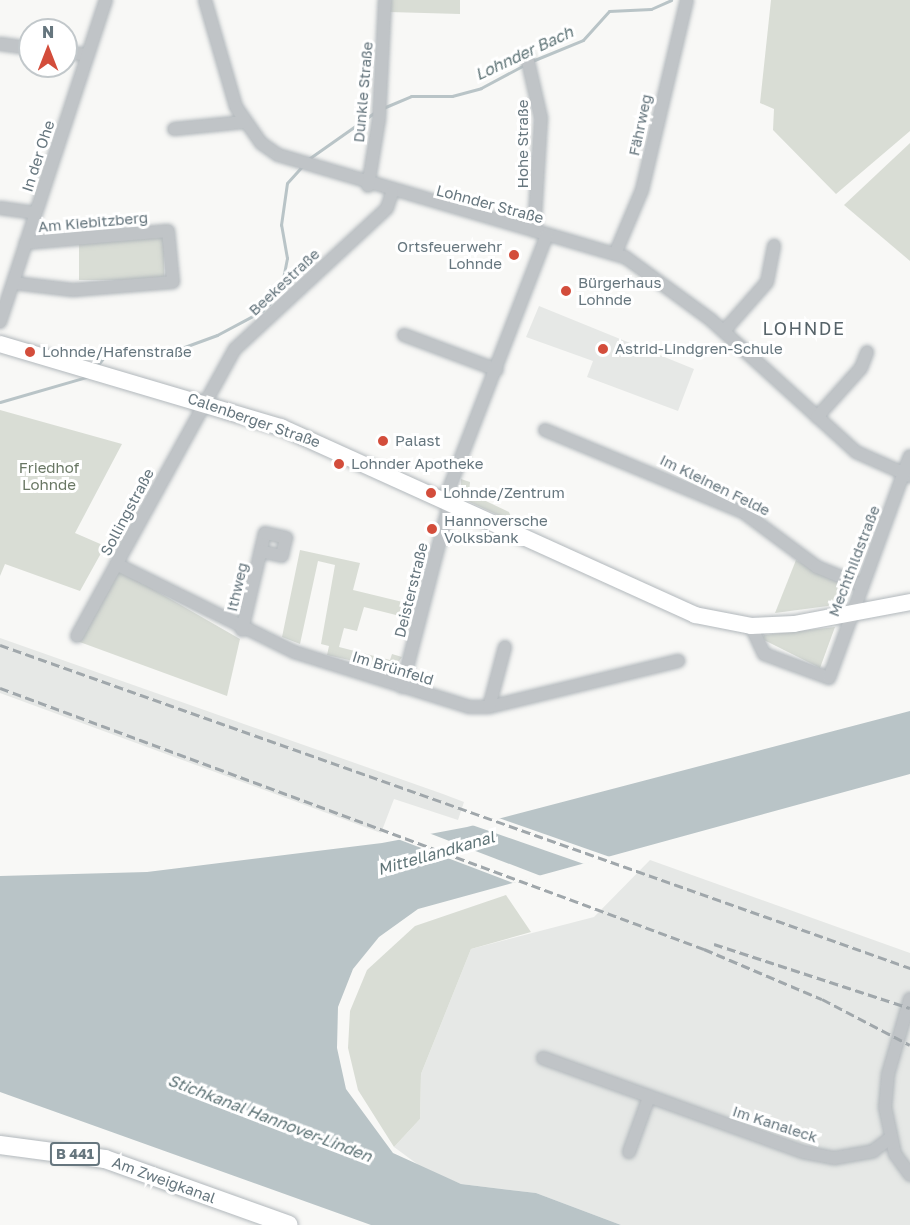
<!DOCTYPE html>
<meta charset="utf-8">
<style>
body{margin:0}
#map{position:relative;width:910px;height:1225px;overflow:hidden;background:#f8f8f6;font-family:"Golos Text",sans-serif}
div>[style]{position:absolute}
.built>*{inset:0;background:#e6e8e6}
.green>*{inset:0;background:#d9ddd5;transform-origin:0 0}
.water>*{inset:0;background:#b9c4c7}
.pier>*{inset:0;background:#f8f8f6}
.stream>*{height:3px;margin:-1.5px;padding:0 1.5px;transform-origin:1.5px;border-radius:1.5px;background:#b9c4c7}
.roads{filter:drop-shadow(0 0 2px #b2b8bc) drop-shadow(0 0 2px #b2b8bc)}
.street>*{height:12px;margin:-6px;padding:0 6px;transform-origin:6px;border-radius:6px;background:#c0c4c7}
.secondary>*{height:16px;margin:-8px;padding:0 8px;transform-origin:8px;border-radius:8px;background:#fff}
.primary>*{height:18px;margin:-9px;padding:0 9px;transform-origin:9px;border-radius:9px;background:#fff}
.rail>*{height:3px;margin-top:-1.5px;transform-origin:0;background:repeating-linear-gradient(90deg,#a0a7ab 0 9px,transparent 0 13.5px)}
.dots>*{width:16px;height:16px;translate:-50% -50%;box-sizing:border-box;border:3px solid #fff;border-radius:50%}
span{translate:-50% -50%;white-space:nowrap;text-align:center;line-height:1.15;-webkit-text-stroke:6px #fff;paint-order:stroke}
.shield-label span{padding:2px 4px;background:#fff;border:2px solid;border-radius:4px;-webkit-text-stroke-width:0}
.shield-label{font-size:14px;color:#66767e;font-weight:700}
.street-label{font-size:15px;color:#66767e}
.poi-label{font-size:15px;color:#66767e}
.right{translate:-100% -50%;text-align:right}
.left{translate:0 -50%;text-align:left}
.park-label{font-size:15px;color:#697764}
.water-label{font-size:16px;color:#607578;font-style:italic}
.quarter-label{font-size:18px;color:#57646a;letter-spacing:1.5px}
.north{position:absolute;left:18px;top:18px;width:60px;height:60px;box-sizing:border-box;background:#fff;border:2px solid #c2c8cb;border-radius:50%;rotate:0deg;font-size:16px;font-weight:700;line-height:24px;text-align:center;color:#66767e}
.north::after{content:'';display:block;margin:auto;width:21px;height:27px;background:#d34d3b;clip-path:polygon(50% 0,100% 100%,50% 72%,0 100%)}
</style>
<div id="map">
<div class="built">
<i style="clip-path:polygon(539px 306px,694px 369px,678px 411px,587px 377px,593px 361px,526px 337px)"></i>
<i style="clip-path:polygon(0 638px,443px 794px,464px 802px,458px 820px,394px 799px,381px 833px,0 693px)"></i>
<i style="clip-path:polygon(650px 860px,910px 953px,910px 1225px,621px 1225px,536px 1193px,461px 1184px,424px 1169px,394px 1147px,420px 1119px,421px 1074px,471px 949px,594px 917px)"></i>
</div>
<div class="green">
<i style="clip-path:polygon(390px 0,460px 0,460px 14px,389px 12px)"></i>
<i style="clip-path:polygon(771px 0,910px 0,910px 131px,836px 194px,773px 130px,774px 109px,760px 103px)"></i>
<i style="clip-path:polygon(910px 143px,910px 261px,844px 205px)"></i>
<i style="left:164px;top:237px;width:43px;height:85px;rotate:90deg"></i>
<i style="clip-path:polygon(0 410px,122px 444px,75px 533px,105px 546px,80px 591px,5px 564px,0 576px)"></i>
<i style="clip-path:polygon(461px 479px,470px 482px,469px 493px,509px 512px,513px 522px,461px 498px)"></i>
<i style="clip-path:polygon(300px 550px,360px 563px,353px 590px,415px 605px,412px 619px,364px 607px,357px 631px,344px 628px,339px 647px,390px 660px,392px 654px,402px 657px,393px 670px,327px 655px,329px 646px,321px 644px,335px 565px,318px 561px,300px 644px,282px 637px)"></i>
<i style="clip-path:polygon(796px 560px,848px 587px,843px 604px,775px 613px)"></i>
<i style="clip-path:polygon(118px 569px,240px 639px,227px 696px,77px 641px)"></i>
<i style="clip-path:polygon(835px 627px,820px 668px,762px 639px,764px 635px)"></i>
<i style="clip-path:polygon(506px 895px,531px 932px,471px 949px,421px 1074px,420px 1119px,394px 1147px,358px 1090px,348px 1048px,350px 1011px,367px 970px,415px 926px)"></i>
</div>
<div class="water">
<i style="clip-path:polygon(910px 711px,910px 774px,418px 909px,379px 937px,353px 969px,338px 1007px,337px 1048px,346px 1089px,393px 1153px,461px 1184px,536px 1193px,621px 1225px,371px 1225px,0 1092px,0 876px,147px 872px,382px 843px,467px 827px)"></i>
</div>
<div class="pier">
<i style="clip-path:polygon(496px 817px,610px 857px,584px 864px,469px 824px)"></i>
<i style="clip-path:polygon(426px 832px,541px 876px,513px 883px,395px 838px)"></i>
</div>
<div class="stream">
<i style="left:532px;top:61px;width:55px;rotate:-22.4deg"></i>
<i style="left:583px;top:40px;width:39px;rotate:-48deg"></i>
<i style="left:609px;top:11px;width:42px;rotate:-2.7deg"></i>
<i style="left:651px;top:9px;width:22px;rotate:-24deg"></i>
<i style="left:383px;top:108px;width:30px;rotate:-23deg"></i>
<i style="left:411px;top:96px;width:41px"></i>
<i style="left:452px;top:96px;width:30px;rotate:-15deg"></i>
<i style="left:481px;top:88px;width:51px;rotate:-28.1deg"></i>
<i style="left:307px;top:160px;width:83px;rotate:-35.2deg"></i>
<i style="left:97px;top:366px;width:11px;rotate:-52deg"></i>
<i style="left:104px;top:357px;width:53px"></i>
<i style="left:157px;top:357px;width:64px;rotate:-20.1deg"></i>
<i style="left:217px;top:335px;width:51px;rotate:-28.1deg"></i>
<i style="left:262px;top:311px;width:25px;rotate:-43deg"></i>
<i style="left:280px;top:294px;width:37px;rotate:-79deg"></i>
<i style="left:287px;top:258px;width:34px;rotate:-100deg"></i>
<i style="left:281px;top:225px;width:42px;rotate:-81.9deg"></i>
<i style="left:287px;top:183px;width:24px;rotate:-48deg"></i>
<i style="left:0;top:402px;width:94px;rotate:-16.1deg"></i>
</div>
<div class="roads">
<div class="street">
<i style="left:205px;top:0;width:111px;rotate:73.8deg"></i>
<i style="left:236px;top:107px;width:44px;rotate:55.2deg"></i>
<i style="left:261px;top:143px;width:21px;rotate:35deg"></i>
<i style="left:278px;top:155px;width:362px;rotate:16.4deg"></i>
<i style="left:625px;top:257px;width:107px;rotate:36.2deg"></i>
<i style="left:711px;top:320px;width:196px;rotate:42.3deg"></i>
<i style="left:856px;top:452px;width:59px;rotate:24deg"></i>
<i style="left:0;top:44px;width:30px;rotate:8deg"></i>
<i style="left:66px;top:52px;width:21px;rotate:8deg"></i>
<i style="left:527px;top:57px;width:63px;rotate:77.1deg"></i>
<i style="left:541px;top:118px;width:113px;rotate:93.5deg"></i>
<i style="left:174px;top:129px;width:70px;rotate:-5.7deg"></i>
<i style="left:368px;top:186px;width:68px;rotate:-80.7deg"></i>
<i style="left:379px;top:119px;width:119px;rotate:-87.1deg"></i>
<i style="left:0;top:208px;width:35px;rotate:8deg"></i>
<i style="left:615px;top:254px;width:69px;rotate:-67.1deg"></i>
<i style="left:642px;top:190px;width:195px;rotate:-76.7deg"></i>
<i style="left:14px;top:283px;width:59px;rotate:6.8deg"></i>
<i style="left:73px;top:290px;width:100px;rotate:-4.6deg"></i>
<i style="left:173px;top:282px;width:51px;rotate:-95.6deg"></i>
<i style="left:168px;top:231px;width:143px;rotate:175.2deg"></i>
<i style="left:0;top:322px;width:339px;rotate:-71.8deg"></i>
<i style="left:724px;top:331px;width:65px;rotate:-48.7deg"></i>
<i style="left:767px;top:282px;width:37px;rotate:-79deg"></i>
<i style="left:404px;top:335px;width:99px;rotate:20.6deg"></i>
<i style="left:817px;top:417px;width:66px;rotate:-48.1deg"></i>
<i style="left:861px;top:368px;width:17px;rotate:-69deg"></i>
<i style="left:545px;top:430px;width:214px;rotate:22.5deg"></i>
<i style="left:743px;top:512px;width:92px;rotate:36.6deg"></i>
<i style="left:817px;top:567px;width:48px;rotate:22.2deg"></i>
<i style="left:445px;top:499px;width:283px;rotate:-68.9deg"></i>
<i style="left:116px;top:564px;width:199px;rotate:26.3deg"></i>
<i style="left:294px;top:652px;width:183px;rotate:17.4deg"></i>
<i style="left:469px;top:707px;width:20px"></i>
<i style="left:489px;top:707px;width:195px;rotate:-13.7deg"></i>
<i style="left:751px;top:626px;width:31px;rotate:65deg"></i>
<i style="left:764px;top:654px;width:69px;rotate:20.3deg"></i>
<i style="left:829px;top:678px;width:236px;rotate:-70deg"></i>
<i style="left:242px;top:630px;width:61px;rotate:-76.7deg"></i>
<i style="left:256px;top:571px;width:39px;rotate:-77deg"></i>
<i style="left:265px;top:533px;width:22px;rotate:13deg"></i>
<i style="left:286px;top:538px;width:18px;rotate:103deg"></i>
<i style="left:282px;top:556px;width:22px;rotate:-167deg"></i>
<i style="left:77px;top:636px;width:328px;rotate:-61.2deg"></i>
<i style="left:235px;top:349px;width:207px;rotate:-42.8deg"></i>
<i style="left:387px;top:208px;width:16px;rotate:-72deg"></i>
<i style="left:402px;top:687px;width:192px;rotate:-75.5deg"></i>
<i style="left:489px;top:707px;width:62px;rotate:-75.1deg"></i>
<i style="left:910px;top:999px;width:78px;rotate:106.3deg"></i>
<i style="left:888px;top:1074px;width:33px;rotate:95deg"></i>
<i style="left:885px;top:1107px;width:48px;rotate:78deg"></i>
<i style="left:895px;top:1154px;width:26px;rotate:54deg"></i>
<i style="left:543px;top:1058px;width:276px;rotate:19.9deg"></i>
<i style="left:803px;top:1152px;width:33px;rotate:11deg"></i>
<i style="left:835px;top:1158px;width:39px;rotate:-10deg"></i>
<i style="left:873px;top:1151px;width:21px;rotate:-37deg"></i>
<i style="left:629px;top:1152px;width:59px;rotate:-70deg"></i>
</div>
<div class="secondary">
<i style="left:0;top:344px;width:293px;rotate:16.5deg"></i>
<i style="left:281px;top:427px;width:455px;rotate:24.4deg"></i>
<i style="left:695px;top:615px;width:57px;rotate:11.1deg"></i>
<i style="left:751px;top:626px;width:43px;rotate:-2.7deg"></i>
<i style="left:794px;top:624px;width:118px;rotate:-10.7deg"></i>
</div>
<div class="primary">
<i style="left:0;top:1145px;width:106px;rotate:7.6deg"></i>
<i style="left:105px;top:1159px;width:195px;rotate:19.7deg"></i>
</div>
</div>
<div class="rail">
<i style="left:0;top:645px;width:966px;rotate:19.54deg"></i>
<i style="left:0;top:688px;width:751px;rotate:20.34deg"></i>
<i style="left:704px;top:949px;width:128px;rotate:23deg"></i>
<i style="left:822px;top:999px;width:99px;rotate:27.6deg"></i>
<i style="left:714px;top:944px;width:206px;rotate:18.1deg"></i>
</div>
<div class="dots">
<i style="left:514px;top:255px;background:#d34d3b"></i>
<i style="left:566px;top:291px;background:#d34d3b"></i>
<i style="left:603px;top:349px;background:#d34d3b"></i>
<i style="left:30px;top:352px;background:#d34d3b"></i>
<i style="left:383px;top:441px;background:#d34d3b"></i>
<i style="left:339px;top:464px;background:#d34d3b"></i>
<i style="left:431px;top:493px;background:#d34d3b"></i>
<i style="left:432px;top:529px;background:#d34d3b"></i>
</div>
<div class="shield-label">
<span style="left:75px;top:1154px">B 441</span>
</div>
<div class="street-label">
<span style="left:363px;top:92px;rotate:-85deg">Dunkle Straße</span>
<span style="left:640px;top:125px;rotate:-78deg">Fährweg</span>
<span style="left:523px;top:144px;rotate:-90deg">Hohe Straße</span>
<span style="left:38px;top:156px;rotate:-72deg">In der Ohe</span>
<span style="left:490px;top:204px;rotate:15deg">Lohnder Straße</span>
<span style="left:93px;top:222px;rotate:-5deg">Am Kiebitzberg</span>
<span style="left:284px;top:282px;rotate:-43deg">Beekestraße</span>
<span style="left:254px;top:420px;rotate:19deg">Calenberger Straße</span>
<span style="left:715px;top:485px;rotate:26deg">Im Kleinen Felde</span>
<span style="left:127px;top:512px;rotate:-62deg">Sollingstraße</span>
<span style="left:854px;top:561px;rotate:-69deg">Mechthildstraße</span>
<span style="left:237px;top:587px;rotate:-77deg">Ithweg</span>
<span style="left:411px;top:590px;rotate:-76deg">Deisterstraße</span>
<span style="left:393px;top:668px;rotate:17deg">Im Brünfeld</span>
<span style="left:775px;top:1124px;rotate:18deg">Im Kanaleck</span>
<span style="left:164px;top:1180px;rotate:20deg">Am Zweigkanal</span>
</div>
<div class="poi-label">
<span class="right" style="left:502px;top:255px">Ortsfeuerwehr<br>Lohnde</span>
<span class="left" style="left:578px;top:291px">Bürgerhaus<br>Lohnde</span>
<span class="left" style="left:615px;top:349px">Astrid-Lindgren-Schule</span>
<span class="left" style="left:42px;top:352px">Lohnde/Hafenstraße</span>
<span class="left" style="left:395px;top:441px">Palast</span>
<span class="left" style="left:351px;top:464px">Lohnder Apotheke</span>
<span class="left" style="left:443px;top:493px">Lohnde/Zentrum</span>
<span class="left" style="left:444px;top:529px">Hannoversche<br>Volksbank</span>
</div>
<div class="park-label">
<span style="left:49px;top:476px">Friedhof<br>Lohnde</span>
</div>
<div class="water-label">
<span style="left:524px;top:53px;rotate:-25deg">Lohnder Bach</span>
<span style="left:436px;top:853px;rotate:-16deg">Mittellandkanal</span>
<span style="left:270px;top:1118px;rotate:21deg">Stichkanal Hannover-Linden</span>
</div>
<div class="quarter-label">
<span style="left:804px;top:328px">LOHNDE</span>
</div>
<div class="north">N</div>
</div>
